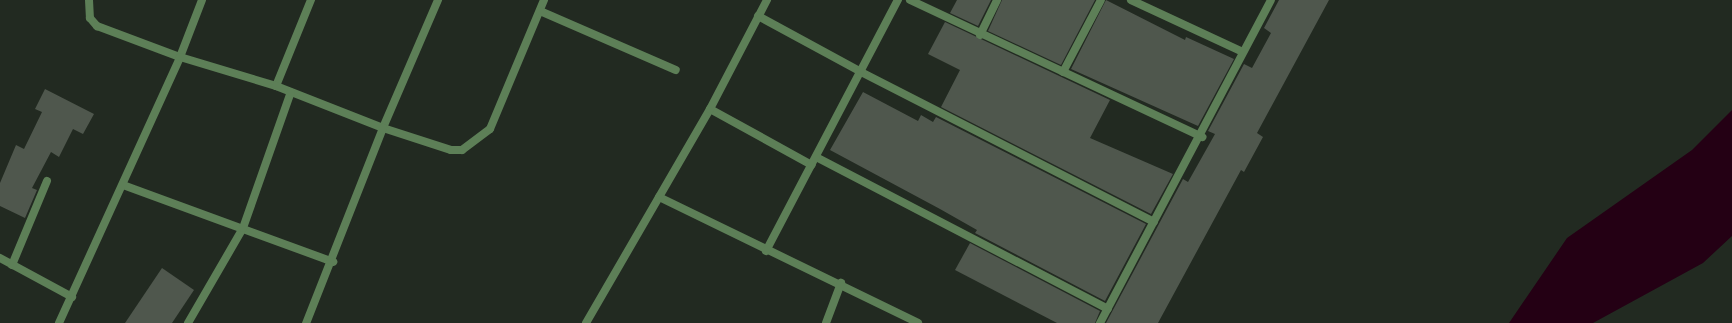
<!DOCTYPE html>
<style>
body{margin:0}
#map{position:relative;width:1732px;height:323px;overflow:hidden;background:#222a21;font-family:"Times New Roman",serif}
div>[style]{position:absolute}
.water>*{inset:0;background:#240014}
.building>*{inset:0;background:#4f574d}
.minor>*{height:8px;margin:-4px;padding:0 4px;transform-origin:4px;border-radius:4px;background:#5d7f57}
span{translate:-50% -50%;white-space:nowrap;text-align:center;line-height:1.15;-webkit-text-stroke:3px #222a21;paint-order:stroke}
</style>
<div id="map">
<div class="water">
<i style="clip-path:polygon(1732px 110px,1732px 236px,1703px 263px,1593px 323px,1509px 323px,1567px 238px,1692px 150px)"></i>
</div>
<div class="building">
<i style="clip-path:polygon(957px 0,991px 0,978px 26px,950px 13px)"></i>
<i style="clip-path:polygon(1002px 0,1095px 0,1061px 65px,988px 31px)"></i>
<i style="clip-path:polygon(1106px 0,1185px 40px,1186px 37px,1234px 59px,1198px 126px,1071px 69px)"></i>
<i style="clip-path:polygon(1279px 0,1329px 0,1257px 133px,1263px 137px,1244px 172px,1241px 170px,1158px 323px,1106px 323px,1183px 179px,1188px 182px,1215px 134px,1208px 131px,1244px 64px,1252px 68px,1271px 33px,1264px 28px)"></i>
<i style="clip-path:polygon(945px 22px,1110px 100px,1090px 138px,1173px 174px,1151px 214px,941px 107px,960px 70px,928px 54px)"></i>
<i style="clip-path:polygon(45px 89px,94px 114px,83px 134px,73px 129px,59px 157px,51px 152px,32px 188px,37px 190px,25px 218px,0 206px,0 183px,16px 145px,24px 149px,42px 112px,35px 109px)"></i>
<i style="clip-path:polygon(863px 92px,918px 121px,921px 115px,933px 122px,936px 117px,1146px 224px,1105px 301px,975px 233px,977px 230px,940px 209px,830px 150px)"></i>
<i style="clip-path:polygon(970px 243px,1100px 311px,1095px 323px,1057px 323px,955px 270px)"></i>
<i style="clip-path:polygon(162px 268px,194px 290px,172px 323px,125px 323px)"></i>
</div>
<div class="minor">
<i style="left:89px;top:0;width:18px;rotate:87deg"></i>
<i style="left:90px;top:18px;width:11px;rotate:49deg"></i>
<i style="left:97px;top:26px;width:89px;rotate:20.5deg"></i>
<i style="left:180px;top:57px;width:61px;rotate:-68.9deg"></i>
<i style="left:438px;top:0;width:139px;rotate:113.3deg"></i>
<i style="left:383px;top:128px;width:71px;rotate:17.9deg"></i>
<i style="left:451px;top:150px;width:11px"></i>
<i style="left:462px;top:150px;width:35px;rotate:-37deg"></i>
<i style="left:490px;top:129px;width:140px;rotate:-67.3deg"></i>
<i style="left:910px;top:0;width:323px;rotate:25.1deg"></i>
<i style="left:1131px;top:0;width:123px;rotate:24.9deg"></i>
<i style="left:540px;top:11px;width:148px;rotate:23.5deg"></i>
<i style="left:758px;top:16px;width:117px;rotate:28.5deg"></i>
<i style="left:861px;top:72px;width:329px;rotate:27.1deg"></i>
<i style="left:980px;top:35px;width:39px;rotate:-64deg"></i>
<i style="left:1063px;top:72px;width:81px;rotate:-62.2deg"></i>
<i style="left:276px;top:86px;width:93px;rotate:-67.9deg"></i>
<i style="left:710px;top:109px;width:116px;rotate:28.8deg"></i>
<i style="left:816px;top:157px;width:329px;rotate:27.5deg"></i>
<i style="left:123px;top:185px;width:224px;rotate:20.1deg"></i>
<i style="left:659px;top:197px;width:288px;rotate:25.9deg"></i>
<i style="left:766px;top:251px;width:284px;rotate:-62.3deg"></i>
<i style="left:0;top:258px;width:82px;rotate:28.4deg"></i>
<i style="left:12px;top:265px;width:91px;rotate:-67.4deg"></i>
<i style="left:59px;top:323px;width:292px;rotate:-65.5deg"></i>
<i style="left:180px;top:57px;width:100px;rotate:16.8deg"></i>
<i style="left:276px;top:86px;width:115px;rotate:21.4deg"></i>
<i style="left:383px;top:128px;width:210px;rotate:111.5deg"></i>
<i style="left:188px;top:323px;width:110px;rotate:-59.9deg"></i>
<i style="left:243px;top:228px;width:144px;rotate:-70.6deg"></i>
<i style="left:586px;top:323px;width:247px;rotate:-59.9deg"></i>
<i style="left:710px;top:109px;width:123px;rotate:-62.4deg"></i>
<i style="left:826px;top:323px;width:43px;rotate:-69.4deg"></i>
<i style="left:1100px;top:323px;width:365px;rotate:-62.1deg"></i>
</div>
</div>
